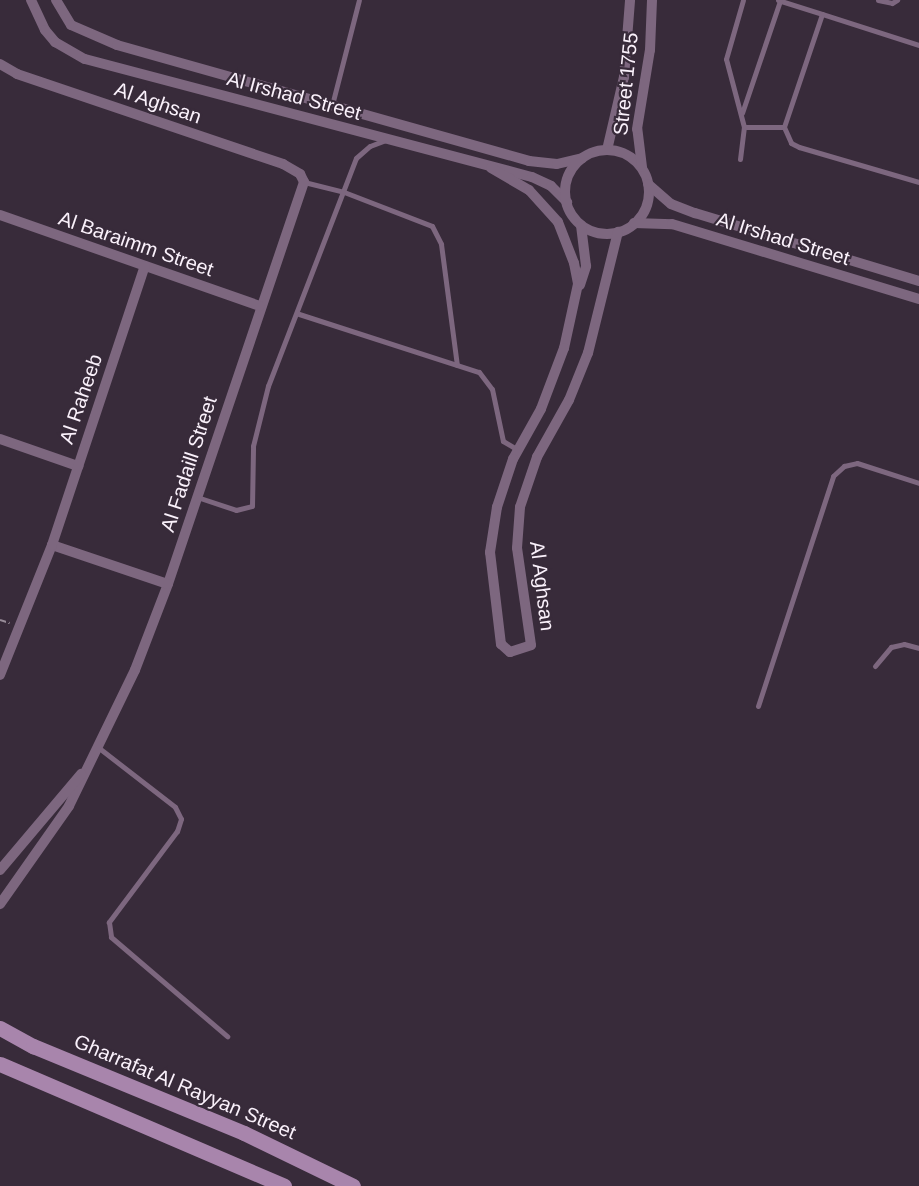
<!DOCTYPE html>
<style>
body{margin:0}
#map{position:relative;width:919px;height:1186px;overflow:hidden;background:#382b3a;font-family:Arial,sans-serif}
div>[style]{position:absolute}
.path>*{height:2px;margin-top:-1px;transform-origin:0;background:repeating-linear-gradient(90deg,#978c98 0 6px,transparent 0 9px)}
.lane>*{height:5px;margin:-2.5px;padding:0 2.5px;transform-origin:2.5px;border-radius:2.5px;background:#7d677f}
.street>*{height:10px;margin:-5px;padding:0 5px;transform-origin:5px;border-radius:5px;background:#7d677f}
.street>.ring{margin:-5px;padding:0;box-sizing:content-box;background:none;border:10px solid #7d677f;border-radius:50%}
.secondary>*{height:15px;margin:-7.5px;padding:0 7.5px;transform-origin:7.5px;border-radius:7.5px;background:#a885ac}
span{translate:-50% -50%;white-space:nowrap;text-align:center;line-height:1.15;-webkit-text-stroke:4.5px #382b3a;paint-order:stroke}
.street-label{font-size:20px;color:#faf1fb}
</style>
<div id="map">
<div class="path">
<i style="left:0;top:620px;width:10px;rotate:17deg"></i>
</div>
<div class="lane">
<i style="left:778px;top:0;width:46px;rotate:17.7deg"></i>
<i style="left:878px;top:0;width:14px;rotate:12deg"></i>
<i style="left:892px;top:3px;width:6px;rotate:-31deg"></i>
<i style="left:919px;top:45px;width:102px;rotate:-162.3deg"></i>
<i style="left:822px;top:14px;width:119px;rotate:108.6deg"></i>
<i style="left:784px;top:127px;width:17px;rotate:66deg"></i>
<i style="left:791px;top:143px;width:9px;rotate:27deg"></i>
<i style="left:799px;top:147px;width:125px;rotate:16.3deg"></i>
<i style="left:332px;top:105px;width:108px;rotate:-75.6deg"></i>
<i style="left:742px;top:113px;width:118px;rotate:-71.3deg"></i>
<i style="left:744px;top:127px;width:40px"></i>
<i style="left:740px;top:159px;width:32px;rotate:-83deg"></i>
<i style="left:744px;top:127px;width:70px;rotate:-104.8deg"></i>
<i style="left:726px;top:59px;width:61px;rotate:-73.9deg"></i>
<i style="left:304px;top:182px;width:41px;rotate:14deg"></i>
<i style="left:344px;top:192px;width:94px;rotate:21.1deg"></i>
<i style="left:432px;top:226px;width:20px;rotate:63deg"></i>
<i style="left:441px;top:244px;width:122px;rotate:82.5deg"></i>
<i style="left:299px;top:314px;width:189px;rotate:17.9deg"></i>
<i style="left:479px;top:372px;width:21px;rotate:53deg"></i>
<i style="left:492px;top:389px;width:53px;rotate:78.1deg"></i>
<i style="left:503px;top:441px;width:17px;rotate:31deg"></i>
<i style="left:197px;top:497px;width:41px;rotate:18.4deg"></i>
<i style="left:236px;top:510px;width:16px;rotate:-14deg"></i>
<i style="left:252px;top:506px;width:60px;rotate:-89deg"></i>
<i style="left:253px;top:446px;width:62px;rotate:-76deg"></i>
<i style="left:268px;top:386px;width:244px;rotate:-68.9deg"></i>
<i style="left:356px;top:158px;width:18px;rotate:-41deg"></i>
<i style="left:370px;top:146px;width:17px;rotate:-21deg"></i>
<i style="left:875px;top:666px;width:25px;rotate:-50deg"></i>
<i style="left:891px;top:647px;width:13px;rotate:-13deg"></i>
<i style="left:904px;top:644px;width:16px;rotate:15deg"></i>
<i style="left:758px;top:706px;width:242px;rotate:-71.9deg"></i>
<i style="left:833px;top:476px;width:15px;rotate:-42deg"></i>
<i style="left:844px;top:466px;width:13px;rotate:-13deg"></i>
<i style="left:857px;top:463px;width:65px;rotate:17.9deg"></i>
<i style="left:99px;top:748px;width:96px;rotate:37.8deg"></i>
<i style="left:175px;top:807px;width:13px;rotate:63deg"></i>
<i style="left:181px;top:819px;width:13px;rotate:108deg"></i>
<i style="left:177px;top:831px;width:114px;rotate:126.8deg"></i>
<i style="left:109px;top:922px;width:15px;rotate:82deg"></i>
<i style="left:111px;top:937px;width:153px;rotate:40.5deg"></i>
</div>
<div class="street">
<i style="left:31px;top:0;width:33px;rotate:65deg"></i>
<i style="left:45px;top:30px;width:16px;rotate:50deg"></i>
<i style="left:55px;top:42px;width:34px;rotate:30deg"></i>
<i style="left:85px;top:59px;width:462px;rotate:14.8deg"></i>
<i style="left:532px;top:177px;width:21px;rotate:25deg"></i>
<i style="left:551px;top:186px;width:23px;rotate:45deg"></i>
<i style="left:56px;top:0;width:29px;rotate:59deg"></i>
<i style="left:71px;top:25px;width:50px;rotate:23.5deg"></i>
<i style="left:117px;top:45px;width:428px;rotate:15.7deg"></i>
<i style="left:529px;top:161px;width:28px;rotate:6deg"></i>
<i style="left:557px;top:164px;width:26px;rotate:-13deg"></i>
<i style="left:0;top:64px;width:20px;rotate:30deg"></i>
<i style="left:17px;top:74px;width:281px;rotate:18.7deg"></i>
<i style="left:283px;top:164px;width:20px;rotate:30deg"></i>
<i style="left:300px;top:174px;width:9px;rotate:63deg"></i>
<i style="left:304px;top:182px;width:424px;rotate:108.7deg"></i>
<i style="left:168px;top:584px;width:92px;rotate:111deg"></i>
<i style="left:135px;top:670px;width:151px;rotate:115.9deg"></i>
<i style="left:69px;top:806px;width:120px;rotate:125.1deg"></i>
<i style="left:607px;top:150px;width:75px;rotate:-76.9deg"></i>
<i style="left:624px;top:77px;width:77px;rotate:-85.5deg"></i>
<i class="ring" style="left:565px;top:150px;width:74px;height:74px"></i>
<i style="left:642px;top:167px;width:38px;rotate:-97deg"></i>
<i style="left:637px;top:129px;width:80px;rotate:-80.7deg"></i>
<i style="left:650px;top:50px;width:50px;rotate:-87.7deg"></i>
<i style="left:491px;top:168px;width:44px;rotate:30.1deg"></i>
<i style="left:529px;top:190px;width:43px;rotate:47.8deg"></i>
<i style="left:558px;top:222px;width:44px;rotate:68.7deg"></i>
<i style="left:574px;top:263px;width:21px;rotate:79deg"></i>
<i style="left:578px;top:284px;width:66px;rotate:102.3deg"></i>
<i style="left:564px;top:348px;width:65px;rotate:110.7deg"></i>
<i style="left:541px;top:409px;width:57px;rotate:119.2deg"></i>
<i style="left:513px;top:459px;width:51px;rotate:108.4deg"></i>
<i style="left:497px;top:507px;width:46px;rotate:98.8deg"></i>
<i style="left:490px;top:552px;width:93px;rotate:83.2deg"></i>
<i style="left:501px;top:644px;width:12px;rotate:42deg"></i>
<i style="left:510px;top:652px;width:22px;rotate:-18deg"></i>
<i style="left:531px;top:645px;width:98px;rotate:-98.2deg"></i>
<i style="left:517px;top:548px;width:41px;rotate:-85.8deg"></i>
<i style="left:520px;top:507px;width:53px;rotate:-71.2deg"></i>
<i style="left:537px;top:457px;width:65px;rotate:-60.7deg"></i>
<i style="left:569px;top:400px;width:51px;rotate:-68deg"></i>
<i style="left:588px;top:353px;width:125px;rotate:-76.1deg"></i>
<i style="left:648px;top:184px;width:30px;rotate:41deg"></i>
<i style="left:671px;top:204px;width:26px;rotate:21deg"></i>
<i style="left:695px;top:213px;width:234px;rotate:16.9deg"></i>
<i style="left:0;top:215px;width:275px;rotate:19.3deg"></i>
<i style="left:634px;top:223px;width:38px;rotate:2deg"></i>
<i style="left:672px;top:224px;width:258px;rotate:16.9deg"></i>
<i style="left:580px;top:285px;width:20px;rotate:-72deg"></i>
<i style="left:586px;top:266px;width:41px;rotate:-97deg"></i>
<i style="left:0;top:439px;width:83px;rotate:19.1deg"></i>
<i style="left:52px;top:545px;width:122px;rotate:18.6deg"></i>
<i style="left:0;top:675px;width:140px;rotate:-68.2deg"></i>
<i style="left:52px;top:545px;width:294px;rotate:-71.6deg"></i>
<i style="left:0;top:870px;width:126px;rotate:-49.8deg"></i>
</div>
<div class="secondary">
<i style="left:0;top:1028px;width:38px;rotate:29deg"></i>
<i style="left:33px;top:1046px;width:228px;rotate:22.4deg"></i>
<i style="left:244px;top:1133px;width:121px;rotate:25.9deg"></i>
<i style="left:0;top:1064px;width:309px;rotate:23.2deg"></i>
</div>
<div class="street-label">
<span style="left:626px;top:84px;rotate:-84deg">Street 1755</span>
<span style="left:294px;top:96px;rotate:15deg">Al Irshad Street</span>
<span style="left:158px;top:103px;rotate:19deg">Al Aghsan</span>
<span style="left:783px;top:239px;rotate:17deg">Al Irshad Street</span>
<span style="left:136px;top:244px;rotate:19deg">Al Baraimm Street</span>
<span style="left:81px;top:399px;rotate:-71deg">Al Raheeb</span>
<span style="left:189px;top:464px;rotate:-72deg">Al Fadaill Street</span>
<span style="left:542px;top:586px;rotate:83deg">Al Aghsan</span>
<span style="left:185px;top:1087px;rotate:23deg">Gharrafat Al Rayyan Street</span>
</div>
</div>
